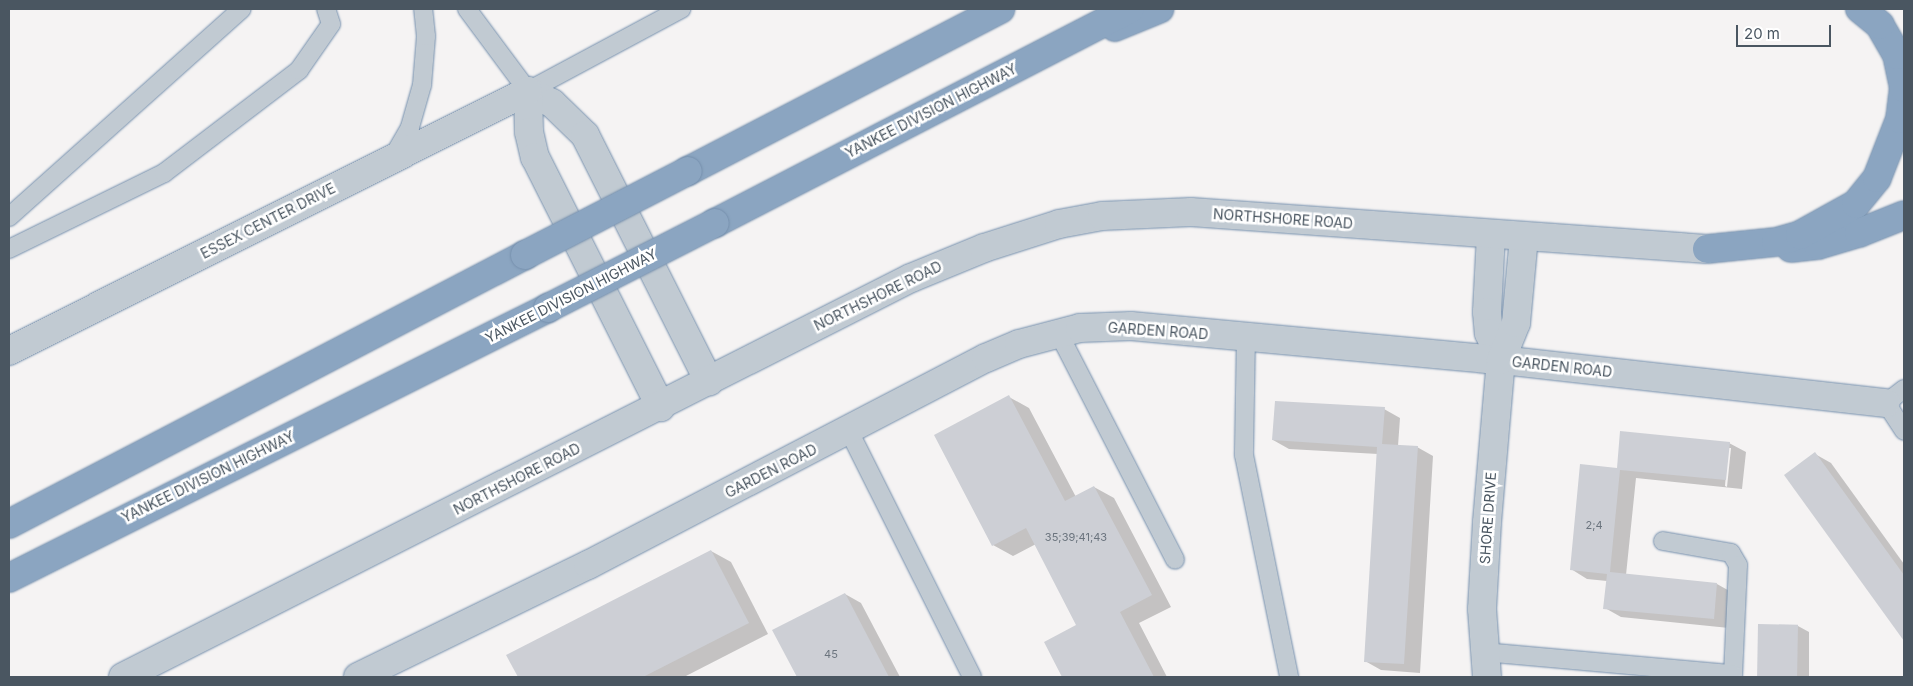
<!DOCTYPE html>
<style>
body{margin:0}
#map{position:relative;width:1913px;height:686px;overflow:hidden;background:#f5f3f3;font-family:Inter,sans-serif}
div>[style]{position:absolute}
.shadow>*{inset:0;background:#0003}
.building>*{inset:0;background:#cdcfd5;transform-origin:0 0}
.roads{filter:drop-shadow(0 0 1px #7690ad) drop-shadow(0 0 1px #7690ad)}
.service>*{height:18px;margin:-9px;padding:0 9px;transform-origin:9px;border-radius:9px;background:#c1cad2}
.minor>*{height:28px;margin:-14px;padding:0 14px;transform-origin:14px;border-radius:14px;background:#c1cad2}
.tertiary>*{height:28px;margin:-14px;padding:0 14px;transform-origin:14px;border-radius:14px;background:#c1cad2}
.motorway>*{height:28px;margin:-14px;padding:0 14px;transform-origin:14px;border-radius:14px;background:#8ba5c1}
.bridges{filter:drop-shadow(0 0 1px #7690ad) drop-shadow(0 0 1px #7690ad)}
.motorway-bridge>*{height:28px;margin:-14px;padding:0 14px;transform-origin:14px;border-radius:14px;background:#8ba5c1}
span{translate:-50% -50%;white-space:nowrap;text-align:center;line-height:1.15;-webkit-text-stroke:5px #fff;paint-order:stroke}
.number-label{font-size:11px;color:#6b747e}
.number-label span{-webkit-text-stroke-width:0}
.street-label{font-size:14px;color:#4a5661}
.frame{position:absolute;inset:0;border:10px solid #4a5661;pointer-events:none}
.scale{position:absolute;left:1736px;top:25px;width:95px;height:22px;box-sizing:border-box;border:2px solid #4a5661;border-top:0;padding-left:6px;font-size:15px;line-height:18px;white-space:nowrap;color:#4a5661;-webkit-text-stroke:4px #fff;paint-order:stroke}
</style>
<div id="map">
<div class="shadow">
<i style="clip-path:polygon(1009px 397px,1029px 408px,1076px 497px,1094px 487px,1114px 498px,1171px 607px,1139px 623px,1167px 677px,1064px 677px,1046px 643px,1078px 626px,1036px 544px,1013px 556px,993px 545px)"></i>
<i style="clip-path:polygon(1384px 409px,1400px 418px,1398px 446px,1417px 447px,1433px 456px,1420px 673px,1381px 670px,1365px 661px,1378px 454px,1289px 449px,1273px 440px)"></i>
<i style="clip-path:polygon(evenodd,1729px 443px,1746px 452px,1742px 489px,1636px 478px,1626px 575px,1717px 584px,1733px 593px,1729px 628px,1621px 617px,1605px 608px,1607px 581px,1587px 579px,1571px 569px,1618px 469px,1729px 443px,1728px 448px,1731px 448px,1727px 487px,1725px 486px,1728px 448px)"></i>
<i style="clip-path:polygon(1815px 454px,1831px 463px,1904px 564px,1904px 639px,1786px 475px)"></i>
<i style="clip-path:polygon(711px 551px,731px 562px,768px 634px,684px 677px,519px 677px,508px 655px)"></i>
<i style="clip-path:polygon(845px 594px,861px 603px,900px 677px,798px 677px,774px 631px)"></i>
<i style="clip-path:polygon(1759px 625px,1798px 626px,1809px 632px,1809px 677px,1759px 677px)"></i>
</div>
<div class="building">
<i style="clip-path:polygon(1009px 395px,1065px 501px,1094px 486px,1152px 595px,1120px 612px,1154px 677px,1062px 677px,1044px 642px,1076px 625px,1026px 528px,992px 546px,934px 435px)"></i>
<i style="clip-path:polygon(1275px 401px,1385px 407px,1382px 444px,1418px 446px,1404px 664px,1364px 662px,1377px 447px,1272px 440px)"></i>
<i style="clip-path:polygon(1620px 431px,1730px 442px,1726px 480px,1620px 470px,1610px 572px,1717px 583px,1714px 619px,1603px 609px,1607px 574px,1570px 570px,1580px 464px,1617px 468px)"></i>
<i style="clip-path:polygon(1815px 452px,1904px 575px,1904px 641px,1784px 475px)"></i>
<i style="clip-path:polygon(711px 550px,749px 623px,643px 677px,518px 677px,506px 655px)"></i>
<i style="clip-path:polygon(845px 593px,889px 677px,797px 677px,772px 630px)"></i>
<i style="left:1758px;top:624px;width:40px;height:53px;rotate:1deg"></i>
</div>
<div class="roads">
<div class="service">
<i style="left:467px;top:9px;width:102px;rotate:53.4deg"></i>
<i style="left:528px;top:91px;width:174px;rotate:-28.2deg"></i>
<i style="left:393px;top:157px;width:34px;rotate:-60deg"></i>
<i style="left:410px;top:127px;width:44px;rotate:-74.1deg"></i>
<i style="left:422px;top:85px;width:49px;rotate:-85.3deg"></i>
<i style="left:426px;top:36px;width:27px;rotate:-96deg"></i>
<i style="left:9px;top:217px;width:312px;rotate:-41.8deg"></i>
<i style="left:9px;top:249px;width:173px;rotate:-26.1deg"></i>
<i style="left:164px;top:173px;width:170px;rotate:-37.3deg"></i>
<i style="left:299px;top:70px;width:56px;rotate:-55.2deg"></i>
<i style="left:331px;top:24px;width:16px;rotate:-108deg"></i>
<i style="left:1058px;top:332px;width:256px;rotate:62.8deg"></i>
<i style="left:1246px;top:336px;width:119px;rotate:91deg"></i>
<i style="left:1244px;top:455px;width:227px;rotate:78.5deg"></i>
<i style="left:1904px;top:389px;width:23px;rotate:142deg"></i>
<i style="left:1886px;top:403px;width:33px;rotate:57deg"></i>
<i style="left:849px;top:431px;width:275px;rotate:63.4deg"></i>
<i style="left:1663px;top:541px;width:69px;rotate:10deg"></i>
<i style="left:1731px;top:553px;width:14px;rotate:60deg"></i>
<i style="left:1738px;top:565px;width:112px;rotate:92.6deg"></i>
<i style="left:1484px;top:652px;width:249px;rotate:5.1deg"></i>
</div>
<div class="minor">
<i style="left:528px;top:91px;width:27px;rotate:27deg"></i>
<i style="left:552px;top:103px;width:46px;rotate:44.1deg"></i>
<i style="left:585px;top:135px;width:276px;rotate:63.3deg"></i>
<i style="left:528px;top:91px;width:41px;rotate:88.6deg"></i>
<i style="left:529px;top:132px;width:26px;rotate:77deg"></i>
<i style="left:535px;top:157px;width:280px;rotate:63.3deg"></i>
<i style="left:1491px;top:235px;width:77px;rotate:93deg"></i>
<i style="left:1487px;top:312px;width:21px;rotate:85deg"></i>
<i style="left:1489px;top:333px;width:30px;rotate:66deg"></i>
<i style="left:9px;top:351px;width:580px;rotate:-26.61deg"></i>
<i style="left:358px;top:677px;width:256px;rotate:-26deg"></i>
<i style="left:588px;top:565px;width:449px;rotate:-27.5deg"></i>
<i style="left:986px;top:358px;width:36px;rotate:-23deg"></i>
<i style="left:1019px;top:344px;width:63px;rotate:-14.7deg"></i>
<i style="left:1080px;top:328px;width:51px;rotate:-2.2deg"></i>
<i style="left:1131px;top:326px;width:372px;rotate:5.3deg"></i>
<i style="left:1501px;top:360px;width:387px;rotate:6.4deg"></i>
<i style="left:1487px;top:677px;width:68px;rotate:-94.2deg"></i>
<i style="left:1482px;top:609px;width:87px;rotate:-86.7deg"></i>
<i style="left:1487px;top:522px;width:163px;rotate:-85.1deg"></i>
<i style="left:1501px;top:360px;width:40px;rotate:-68deg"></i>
<i style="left:1516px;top:323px;width:86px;rotate:-84.7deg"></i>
</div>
<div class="tertiary">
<i style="left:123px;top:677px;width:883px;rotate:-26.86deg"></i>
<i style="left:911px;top:278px;width:79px;rotate:-22.3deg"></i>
<i style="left:984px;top:248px;width:79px;rotate:-17.7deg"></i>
<i style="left:1059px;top:224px;width:44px;rotate:-10.5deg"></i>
<i style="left:1102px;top:216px;width:89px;rotate:-2.6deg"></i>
<i style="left:1191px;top:212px;width:517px;rotate:4.1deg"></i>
</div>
<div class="motorway">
<i style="left:1115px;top:27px;width:48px;rotate:-22.2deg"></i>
<i style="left:688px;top:171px;width:352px;rotate:-27.4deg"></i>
<i style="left:715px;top:223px;width:467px;rotate:-27.3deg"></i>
<i style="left:1791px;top:248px;width:27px;rotate:-6deg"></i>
<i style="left:1818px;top:245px;width:43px;rotate:-16.3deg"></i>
<i style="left:1859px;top:233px;width:48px;rotate:-21.8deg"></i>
<i style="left:1707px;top:249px;width:69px;rotate:-5.8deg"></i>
<i style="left:1776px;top:242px;width:25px;rotate:-16deg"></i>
<i style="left:1800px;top:235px;width:64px;rotate:-29deg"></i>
<i style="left:1856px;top:204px;width:33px;rotate:-51deg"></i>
<i style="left:1877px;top:178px;width:63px;rotate:-68.7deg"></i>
<i style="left:1900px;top:119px;width:31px;rotate:-83deg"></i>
<i style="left:1904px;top:88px;width:34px;rotate:-102deg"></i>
<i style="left:1897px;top:55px;width:34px;rotate:-120deg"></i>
<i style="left:1880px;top:25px;width:26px;rotate:-141deg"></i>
<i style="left:9px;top:524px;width:582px;rotate:-27.53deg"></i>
<i style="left:9px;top:578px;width:603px;rotate:-26.61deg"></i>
</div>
</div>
<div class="bridges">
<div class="motorway-bridge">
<i style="left:525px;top:255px;width:183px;rotate:-27.3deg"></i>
<i style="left:548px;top:308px;width:187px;rotate:-27deg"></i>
</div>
</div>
<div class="number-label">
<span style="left:1594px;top:525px">2;4</span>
<span style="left:1076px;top:537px">35;39;41;43</span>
<span style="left:831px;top:654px">45</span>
</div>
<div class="street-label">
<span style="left:931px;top:111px;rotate:-27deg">YANKEE DIVISION HIGHWAY</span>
<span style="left:1283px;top:219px;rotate:4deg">NORTHSHORE ROAD</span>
<span style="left:268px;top:221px;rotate:-27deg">ESSEX CENTER DRIVE</span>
<span style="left:571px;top:296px;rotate:-27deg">YANKEE DIVISION HIGHWAY</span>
<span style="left:878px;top:296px;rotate:-26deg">NORTHSHORE ROAD</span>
<span style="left:1158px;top:331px;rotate:4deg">GARDEN ROAD</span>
<span style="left:1562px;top:367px;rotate:6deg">GARDEN ROAD</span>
<span style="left:771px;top:471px;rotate:-27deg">GARDEN ROAD</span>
<span style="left:208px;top:477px;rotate:-26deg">YANKEE DIVISION HIGHWAY</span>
<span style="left:517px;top:479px;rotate:-27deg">NORTHSHORE ROAD</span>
<span style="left:1488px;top:518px;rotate:-86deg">SHORE DRIVE</span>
</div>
<div class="frame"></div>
<div class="scale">20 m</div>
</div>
